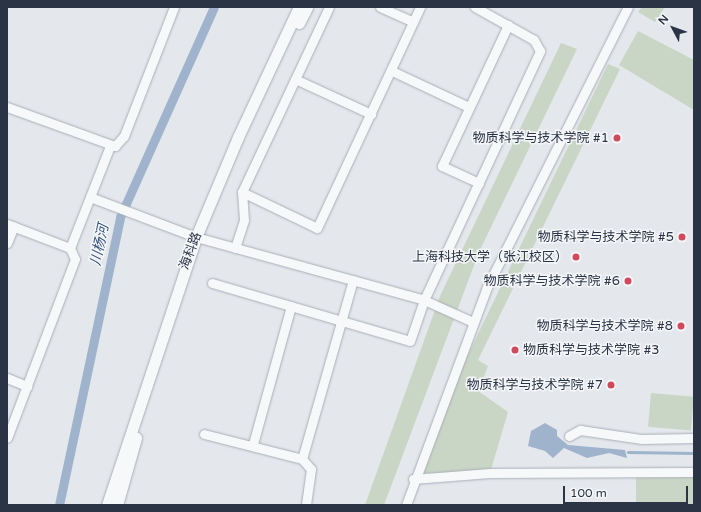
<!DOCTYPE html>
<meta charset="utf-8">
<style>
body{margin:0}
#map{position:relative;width:701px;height:512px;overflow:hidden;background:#e4e7ec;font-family:"Varela Round","Noto Sans SC",sans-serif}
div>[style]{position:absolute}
.green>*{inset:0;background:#c9d6c5;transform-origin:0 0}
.water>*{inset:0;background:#9fb4cc}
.stream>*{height:2.5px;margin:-1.25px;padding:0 1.25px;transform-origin:1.25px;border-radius:1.25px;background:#9fb4cc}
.canal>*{height:9px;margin:-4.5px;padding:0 4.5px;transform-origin:4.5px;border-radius:4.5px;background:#9fb4cc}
.roads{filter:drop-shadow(0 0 1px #a9aeb7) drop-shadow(0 0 1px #a9aeb7)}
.minor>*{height:9px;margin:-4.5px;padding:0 4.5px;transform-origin:4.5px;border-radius:4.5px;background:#f7f8fa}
.tertiary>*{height:11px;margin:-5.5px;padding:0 5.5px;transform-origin:5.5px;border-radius:5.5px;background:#f7f8fa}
.dots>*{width:11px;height:11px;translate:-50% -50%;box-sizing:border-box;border:2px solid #f4f6f9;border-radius:50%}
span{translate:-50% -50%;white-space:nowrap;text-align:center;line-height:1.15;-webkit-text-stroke:3px #f4f6f9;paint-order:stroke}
.poi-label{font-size:13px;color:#2b3445}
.right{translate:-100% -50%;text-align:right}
.left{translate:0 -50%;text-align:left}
.street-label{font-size:13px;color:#2b3445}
.water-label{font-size:14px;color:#34527a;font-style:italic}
.frame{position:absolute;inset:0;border:8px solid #2b3445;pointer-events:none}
.north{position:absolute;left:653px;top:8px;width:40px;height:40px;-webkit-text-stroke:3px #f4f6f9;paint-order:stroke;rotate:311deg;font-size:11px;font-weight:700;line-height:16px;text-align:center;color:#2b3445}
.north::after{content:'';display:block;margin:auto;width:14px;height:18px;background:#2b3445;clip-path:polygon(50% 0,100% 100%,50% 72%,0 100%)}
.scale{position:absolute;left:563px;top:486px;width:125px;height:18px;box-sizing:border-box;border:2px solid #2b3445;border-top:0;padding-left:5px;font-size:12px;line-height:14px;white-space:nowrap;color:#2b3445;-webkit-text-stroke:3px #f4f6f9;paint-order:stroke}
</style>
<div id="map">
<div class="green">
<i style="clip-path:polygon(642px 7px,665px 7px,655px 22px,638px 12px)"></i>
<i style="clip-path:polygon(638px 31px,694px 60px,694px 110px,619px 65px)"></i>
<i style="clip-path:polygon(561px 43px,577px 49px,479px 252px,384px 505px,365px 505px,440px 296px)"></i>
<i style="clip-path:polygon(608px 64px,620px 69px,478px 360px,488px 366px,478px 391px,508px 412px,490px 473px,419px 473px,463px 365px)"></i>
<i style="left:651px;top:393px;width:43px;height:34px;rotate:5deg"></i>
<i style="left:636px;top:472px;width:58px;height:33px"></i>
</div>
<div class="water">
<i style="clip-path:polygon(545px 423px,557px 430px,557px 436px,568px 445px,625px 450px,627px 458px,609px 453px,587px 458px,564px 448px,553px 458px,545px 451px,528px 446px,531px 431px)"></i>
</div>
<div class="stream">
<i style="left:628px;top:452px;width:66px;rotate:0.9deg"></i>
</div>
<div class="canal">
<i style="left:59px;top:505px;width:294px;rotate:-78deg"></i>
<i style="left:120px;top:217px;width:230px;rotate:-65.9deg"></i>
</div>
<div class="roads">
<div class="minor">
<i style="left:380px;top:7px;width:36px;rotate:24deg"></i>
<i style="left:392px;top:71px;width:85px;rotate:25.1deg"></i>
<i style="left:295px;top:79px;width:84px;rotate:24.7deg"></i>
<i style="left:7px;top:107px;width:115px;rotate:19.9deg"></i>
<i style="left:115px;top:146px;width:13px;rotate:-48deg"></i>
<i style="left:124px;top:136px;width:138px;rotate:-68.8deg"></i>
<i style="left:479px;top:183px;width:41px;rotate:-155.3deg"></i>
<i style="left:442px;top:166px;width:156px;rotate:-64.9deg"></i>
<i style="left:242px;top:192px;width:83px;rotate:25.6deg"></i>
<i style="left:317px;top:228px;width:244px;rotate:-65deg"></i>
<i style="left:90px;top:197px;width:113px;rotate:20.7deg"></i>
<i style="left:196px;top:237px;width:237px;rotate:15.4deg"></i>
<i style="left:424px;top:300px;width:54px;rotate:24.2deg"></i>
<i style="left:7px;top:224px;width:67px;rotate:20.9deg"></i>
<i style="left:70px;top:248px;width:12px;rotate:66deg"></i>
<i style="left:75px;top:259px;width:191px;rotate:110.8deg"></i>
<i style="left:7px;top:243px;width:18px;rotate:-68deg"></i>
<i style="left:70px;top:248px;width:110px;rotate:-68.6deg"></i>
<i style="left:235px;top:248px;width:29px;rotate:-72deg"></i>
<i style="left:244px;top:220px;width:28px;rotate:-94deg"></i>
<i style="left:242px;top:192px;width:204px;rotate:-64.8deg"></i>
<i style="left:212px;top:283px;width:206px;rotate:16.3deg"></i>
<i style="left:410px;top:341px;width:43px;rotate:-71.1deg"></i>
<i style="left:424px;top:300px;width:275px;rotate:-65deg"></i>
<i style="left:540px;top:51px;width:13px;rotate:-119deg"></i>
<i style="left:534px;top:40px;width:68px;rotate:-150.8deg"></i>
<i style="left:7px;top:378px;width:22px;rotate:22deg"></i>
<i style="left:204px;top:434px;width:101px;rotate:14.3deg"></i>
<i style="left:302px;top:459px;width:13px;rotate:48deg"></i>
<i style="left:311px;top:469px;width:36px;rotate:98deg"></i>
<i style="left:569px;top:436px;width:13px;rotate:-29deg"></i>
<i style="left:580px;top:430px;width:63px;rotate:8.3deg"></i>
<i style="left:642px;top:439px;width:52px;rotate:-1.1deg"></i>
<i style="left:253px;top:444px;width:143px;rotate:-74.6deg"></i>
<i style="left:302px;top:459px;width:186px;rotate:-74.1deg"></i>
<i style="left:413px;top:479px;width:77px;rotate:-4.5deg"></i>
<i style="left:490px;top:473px;width:204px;rotate:-0.3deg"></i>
<i style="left:406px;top:505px;width:233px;rotate:-69.6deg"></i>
<i style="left:487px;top:287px;width:313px;rotate:-63.3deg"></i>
</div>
<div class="tertiary">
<i style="left:299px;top:23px;width:18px;rotate:-63deg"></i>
<i style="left:107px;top:505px;width:282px;rotate:-71.6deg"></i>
<i style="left:196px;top:237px;width:108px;rotate:-67.2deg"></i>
<i style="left:238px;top:137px;width:144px;rotate:-64.9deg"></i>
<i style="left:117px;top:505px;width:70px;rotate:-74.2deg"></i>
</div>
</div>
<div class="dots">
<i style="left:617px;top:138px;background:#d1495b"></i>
<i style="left:682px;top:237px;background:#d1495b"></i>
<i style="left:576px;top:257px;background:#d1495b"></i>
<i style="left:628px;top:281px;background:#d1495b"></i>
<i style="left:681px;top:326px;background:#d1495b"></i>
<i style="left:515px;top:350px;background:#d1495b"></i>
<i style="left:611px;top:385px;background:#d1495b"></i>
</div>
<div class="poi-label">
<span class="right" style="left:609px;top:138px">物质科学与技术学院 #1</span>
<span class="right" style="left:674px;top:237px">物质科学与技术学院 #5</span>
<span class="right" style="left:568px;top:257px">上海科技大学（张江校区）</span>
<span class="right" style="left:620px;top:281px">物质科学与技术学院 #6</span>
<span class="right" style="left:673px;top:326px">物质科学与技术学院 #8</span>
<span class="left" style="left:523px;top:350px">物质科学与技术学院 #3</span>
<span class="right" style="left:603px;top:385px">物质科学与技术学院 #7</span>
</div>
<div class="street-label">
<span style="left:191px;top:251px;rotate:-69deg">海科路</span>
</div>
<div class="water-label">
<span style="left:100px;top:245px;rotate:-78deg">川杨河</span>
</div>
<div class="frame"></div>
<div class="north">N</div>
<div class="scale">100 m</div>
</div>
